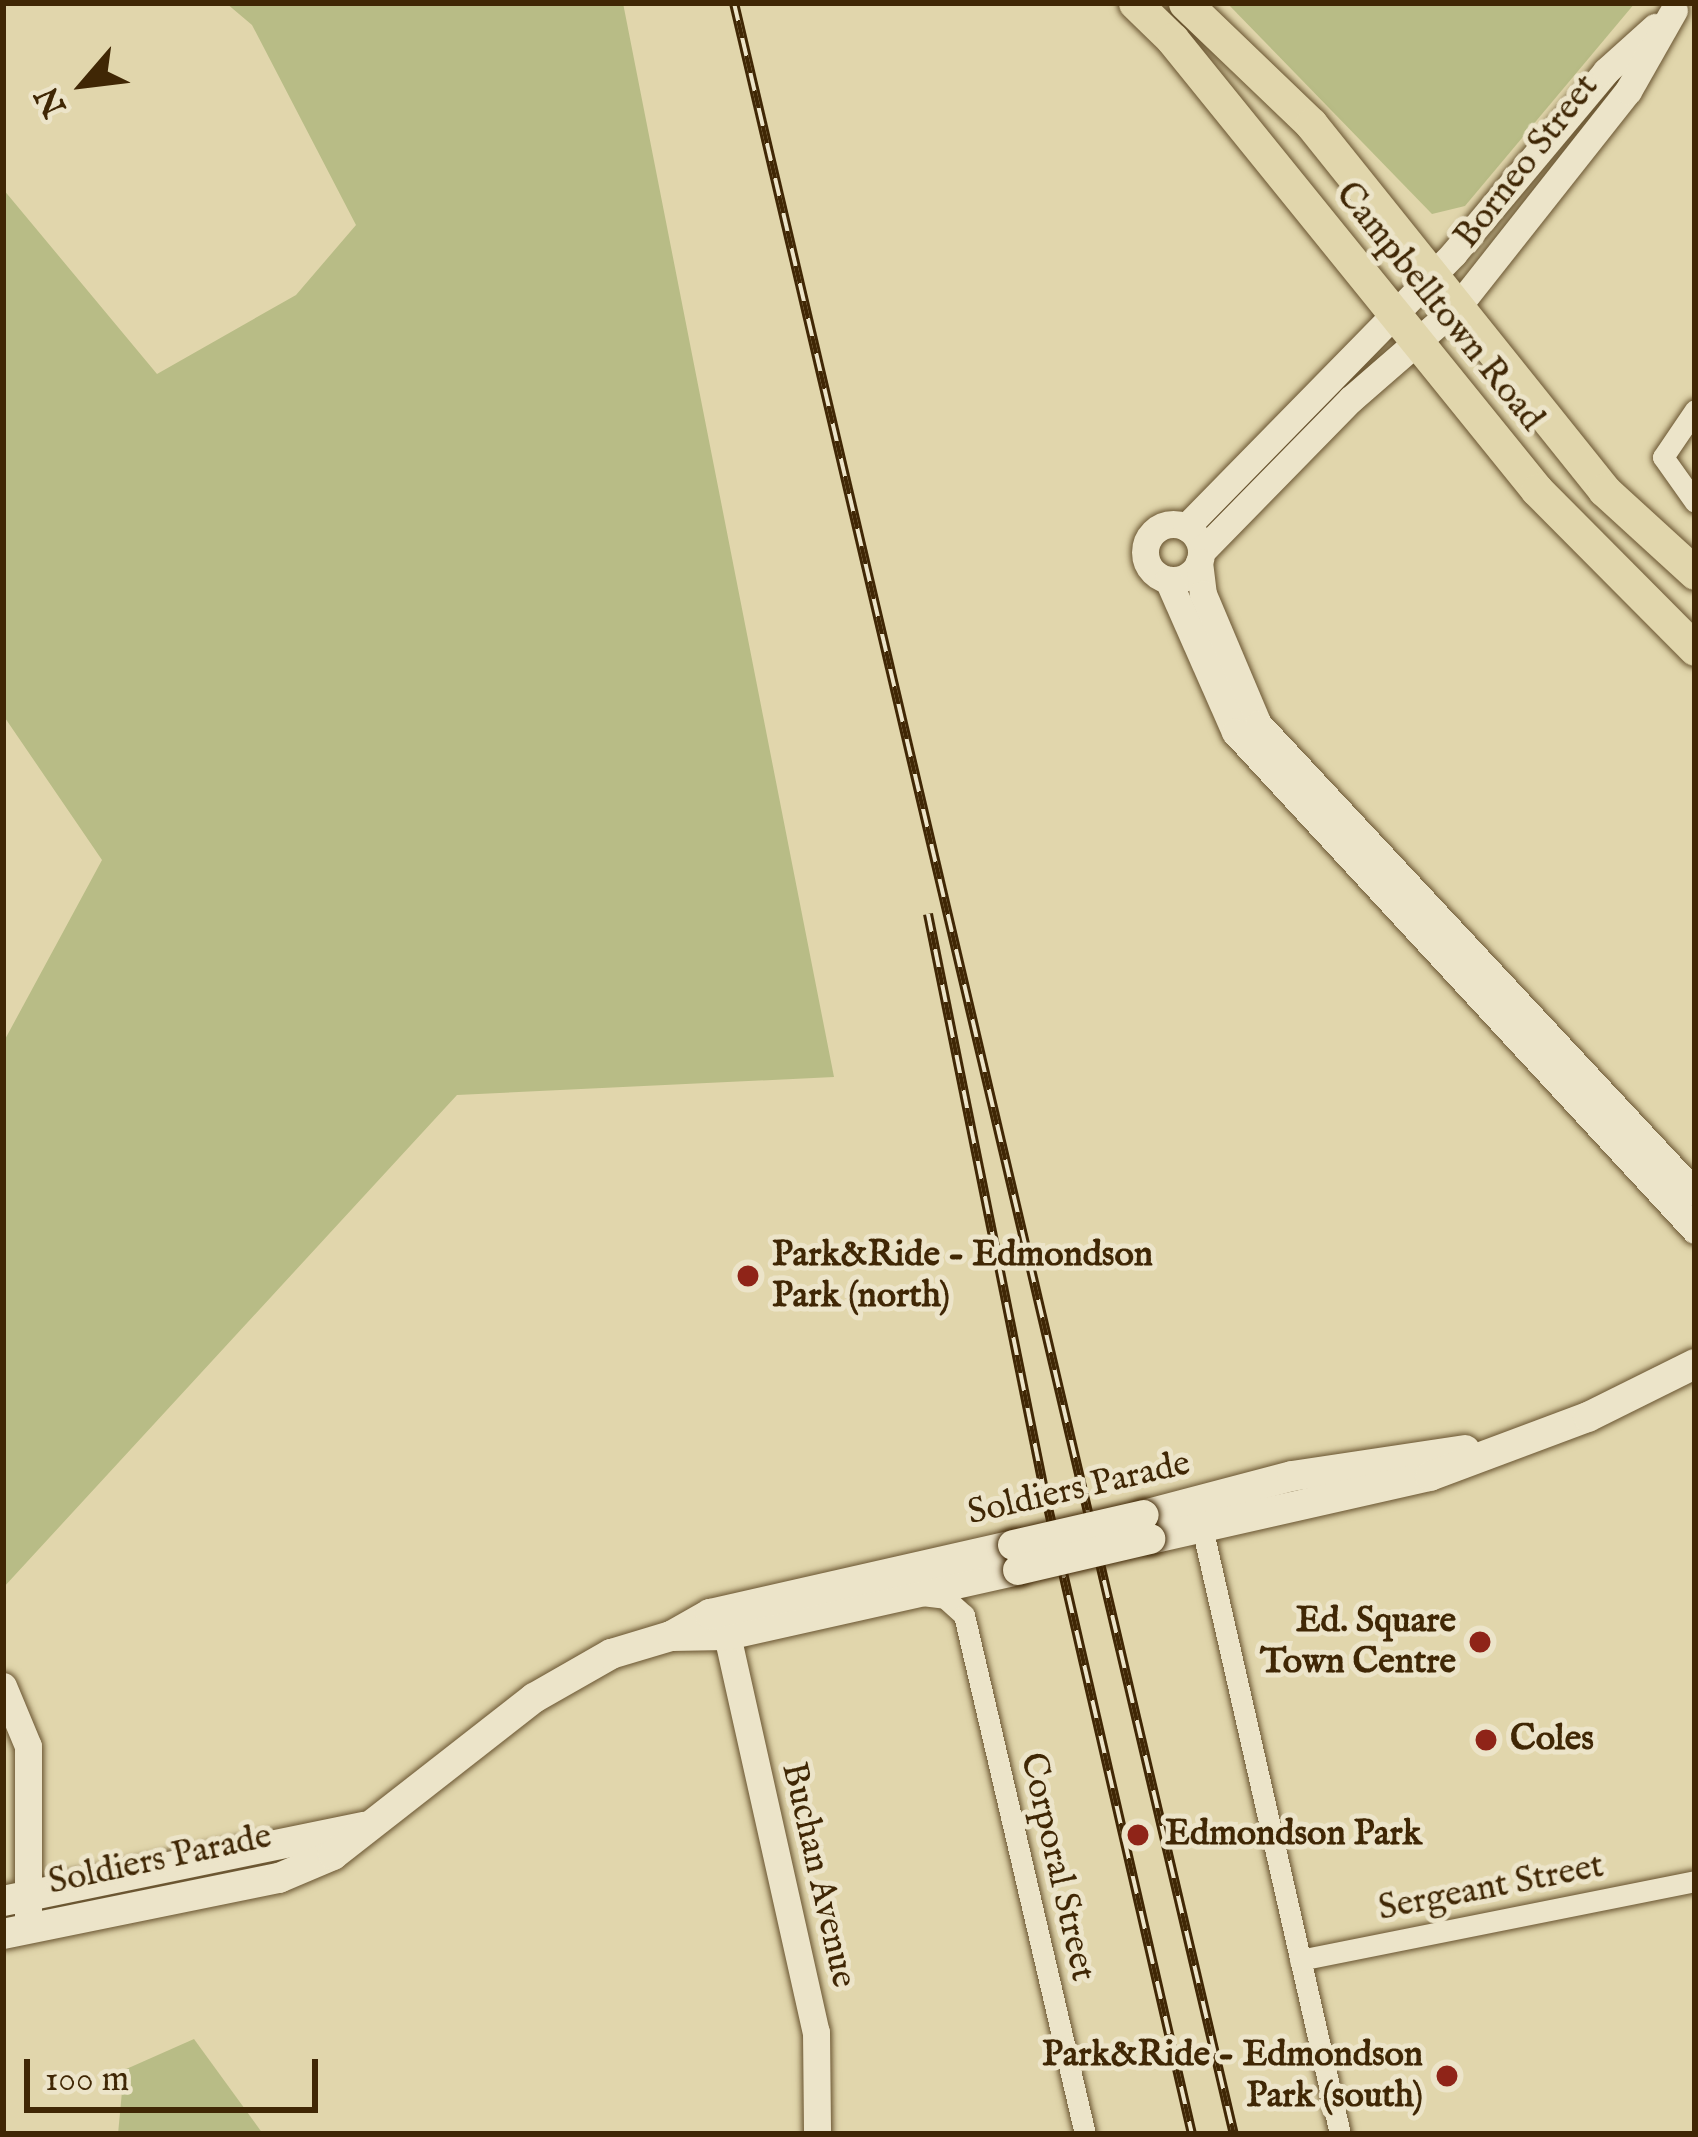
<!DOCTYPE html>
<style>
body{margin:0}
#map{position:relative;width:1698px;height:2137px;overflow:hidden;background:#e1d6ac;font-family:"IM FELL English",serif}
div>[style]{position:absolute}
.green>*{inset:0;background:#b8bc86}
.roads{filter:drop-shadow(0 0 3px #68532f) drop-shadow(0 0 3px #68532f)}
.minor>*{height:21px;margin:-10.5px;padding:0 10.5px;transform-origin:10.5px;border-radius:10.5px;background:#ece4c9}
.tertiary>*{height:27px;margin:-13.5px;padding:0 13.5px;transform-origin:13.5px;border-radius:13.5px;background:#ece4c9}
.tertiary>.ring{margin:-13.5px;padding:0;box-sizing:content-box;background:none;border:27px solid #ece4c9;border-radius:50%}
.secondary>*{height:30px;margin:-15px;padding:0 15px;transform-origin:15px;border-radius:15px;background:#ece4c9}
.primary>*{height:33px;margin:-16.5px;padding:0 16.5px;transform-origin:16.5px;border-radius:16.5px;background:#e1d6ac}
.rail>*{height:10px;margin-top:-5px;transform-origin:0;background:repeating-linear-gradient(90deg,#ece4c9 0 18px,#402705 0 36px);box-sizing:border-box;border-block:3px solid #402705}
.bridges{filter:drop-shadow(0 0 3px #402705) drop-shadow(0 0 3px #402705)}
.secondary-bridge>*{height:30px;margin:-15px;padding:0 15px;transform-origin:15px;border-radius:15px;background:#ece4c9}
.dots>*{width:33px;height:33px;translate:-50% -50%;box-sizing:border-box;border:6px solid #ece4c9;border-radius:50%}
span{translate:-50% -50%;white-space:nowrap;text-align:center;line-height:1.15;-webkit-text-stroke:10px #ece4c9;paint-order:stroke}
.street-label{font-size:36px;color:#402705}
.poi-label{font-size:36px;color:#402705;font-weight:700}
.left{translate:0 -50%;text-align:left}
.right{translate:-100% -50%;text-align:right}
.frame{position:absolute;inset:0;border:6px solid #402705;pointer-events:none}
.north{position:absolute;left:24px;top:24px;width:120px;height:120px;-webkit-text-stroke:9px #ece4c9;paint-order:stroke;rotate:242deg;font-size:33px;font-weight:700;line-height:48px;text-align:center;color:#402705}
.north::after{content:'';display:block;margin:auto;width:42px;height:54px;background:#402705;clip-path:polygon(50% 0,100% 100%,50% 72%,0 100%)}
.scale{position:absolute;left:24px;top:2059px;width:294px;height:54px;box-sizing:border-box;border:6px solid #402705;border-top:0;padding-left:15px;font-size:36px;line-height:42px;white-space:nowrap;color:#402705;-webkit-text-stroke:9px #ece4c9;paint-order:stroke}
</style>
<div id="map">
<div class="green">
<i style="clip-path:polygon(226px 3px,623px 3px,834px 1077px,457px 1095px,3px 1588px,3px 1043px,102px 860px,3px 715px,3px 189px,157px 374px,296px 295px,356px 225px,252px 25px)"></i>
<i style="clip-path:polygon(1227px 3px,1635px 3px,1465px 206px,1432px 214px)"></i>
<i style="clip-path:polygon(194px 2039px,263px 2134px,118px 2134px,124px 2070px)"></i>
</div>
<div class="roads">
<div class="minor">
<i style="left:1695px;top:410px;width:57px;rotate:124.2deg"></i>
<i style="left:1663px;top:457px;width:55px;rotate:54.6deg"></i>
<i style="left:1199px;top:1514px;width:636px;rotate:77.19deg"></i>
<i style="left:922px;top:1595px;width:23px;rotate:7deg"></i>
<i style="left:945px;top:1598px;width:25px;rotate:42deg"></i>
<i style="left:964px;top:1615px;width:533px;rotate:76.88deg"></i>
<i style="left:1300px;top:1960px;width:403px;rotate:-11.3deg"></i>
</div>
<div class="tertiary">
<i class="ring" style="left:1145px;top:524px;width:29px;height:29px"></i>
<i style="left:1186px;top:527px;width:383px;rotate:-45.6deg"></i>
<i style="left:1454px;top:253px;width:237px;rotate:-50.1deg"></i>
<i style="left:1606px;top:71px;width:66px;rotate:-41.9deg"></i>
<i style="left:1201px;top:552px;width:214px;rotate:-45.6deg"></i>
<i style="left:1351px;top:399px;width:142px;rotate:-41deg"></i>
<i style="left:1458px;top:306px;width:274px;rotate:-51.7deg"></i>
<i style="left:1628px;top:91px;width:93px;rotate:-60.4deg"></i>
<i style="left:1199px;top:562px;width:32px;rotate:83deg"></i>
<i style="left:1203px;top:594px;width:141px;rotate:67.1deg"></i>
<i style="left:1258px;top:724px;width:641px;rotate:47.02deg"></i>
<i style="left:1168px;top:580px;width:166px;rotate:66.2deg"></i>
<i style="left:1235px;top:732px;width:678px;rotate:47.27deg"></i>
<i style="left:727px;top:1635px;width:407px;rotate:77.4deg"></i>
<i style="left:816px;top:2032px;width:102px;rotate:89.4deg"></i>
<i style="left:3px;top:1686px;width:65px;rotate:67.4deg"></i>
<i style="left:28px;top:1746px;width:170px;rotate:90deg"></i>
</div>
<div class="secondary">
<i style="left:1144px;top:1515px;width:153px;rotate:-14.8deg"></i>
<i style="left:1292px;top:1476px;width:175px;rotate:-8.5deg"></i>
<i style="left:1150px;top:1539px;width:287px;rotate:-12.7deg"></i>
<i style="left:1430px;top:1476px;width:169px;rotate:-20.5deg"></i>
<i style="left:1588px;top:1417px;width:119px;rotate:-26.4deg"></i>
<i style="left:671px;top:1636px;width:56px;rotate:-1deg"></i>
<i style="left:727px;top:1635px;width:298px;rotate:-12.6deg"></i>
<i style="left:3px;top:1901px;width:369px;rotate:-11.6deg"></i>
<i style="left:3px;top:1934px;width:282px;rotate:-11.5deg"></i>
<i style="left:279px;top:1878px;width:59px;rotate:-23.1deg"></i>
<i style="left:333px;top:1855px;width:255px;rotate:-38deg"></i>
<i style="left:534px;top:1698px;width:89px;rotate:-29.7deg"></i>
<i style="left:611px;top:1654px;width:63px;rotate:-16.7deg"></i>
<i style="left:671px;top:1636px;width:45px;rotate:-29.4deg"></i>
<i style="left:710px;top:1614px;width:311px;rotate:-12.8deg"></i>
</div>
<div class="primary">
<i style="left:1135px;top:3px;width:52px;rotate:44.2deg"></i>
<i style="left:1172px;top:39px;width:580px;rotate:51.02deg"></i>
<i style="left:1537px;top:490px;width:224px;rotate:45.2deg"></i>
<i style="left:1185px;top:3px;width:175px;rotate:43.8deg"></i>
<i style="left:1311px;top:124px;width:469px;rotate:51.3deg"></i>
<i style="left:1604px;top:490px;width:123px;rotate:42.4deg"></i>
</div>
</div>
<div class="rail">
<i style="left:734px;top:3px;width:2189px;rotate:76.8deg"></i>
<i style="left:928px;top:914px;width:588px;rotate:78.61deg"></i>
<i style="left:1044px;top:1490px;width:661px;rotate:77.06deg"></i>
</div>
<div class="bridges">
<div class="secondary-bridge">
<i style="left:1013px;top:1545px;width:134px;rotate:-12.9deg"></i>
<i style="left:1018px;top:1570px;width:136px;rotate:-13.2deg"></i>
</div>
</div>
<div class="dots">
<i style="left:748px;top:1276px;background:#8f2418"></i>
<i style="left:1480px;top:1642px;background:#8f2418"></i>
<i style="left:1486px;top:1740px;background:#8f2418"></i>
<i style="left:1138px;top:1835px;background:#8f2418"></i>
<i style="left:1447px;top:2076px;background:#8f2418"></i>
</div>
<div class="street-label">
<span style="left:1527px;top:162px;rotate:-52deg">Borneo Street</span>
<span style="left:1439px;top:307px;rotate:51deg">Campbelltown Road</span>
<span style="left:1079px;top:1489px;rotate:-13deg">Soldiers Parade</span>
<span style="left:160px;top:1860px;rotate:-12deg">Soldiers Parade</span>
<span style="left:1057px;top:1867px;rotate:77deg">Corporal Street</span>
<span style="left:818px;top:1875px;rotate:77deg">Buchan Avenue</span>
<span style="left:1491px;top:1888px;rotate:-11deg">Sergeant Street</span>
</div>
<div class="poi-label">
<span class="left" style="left:772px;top:1276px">Park&amp;Ride - Edmondson<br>Park (north)</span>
<span class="right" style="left:1456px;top:1642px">Ed. Square<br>Town Centre</span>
<span class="left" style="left:1510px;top:1740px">Coles</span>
<span class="left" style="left:1165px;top:1835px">Edmondson Park</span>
<span class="right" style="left:1423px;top:2076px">Park&amp;Ride - Edmondson<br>Park (south)</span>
</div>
<div class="frame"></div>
<div class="north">N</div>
<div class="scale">100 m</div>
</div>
